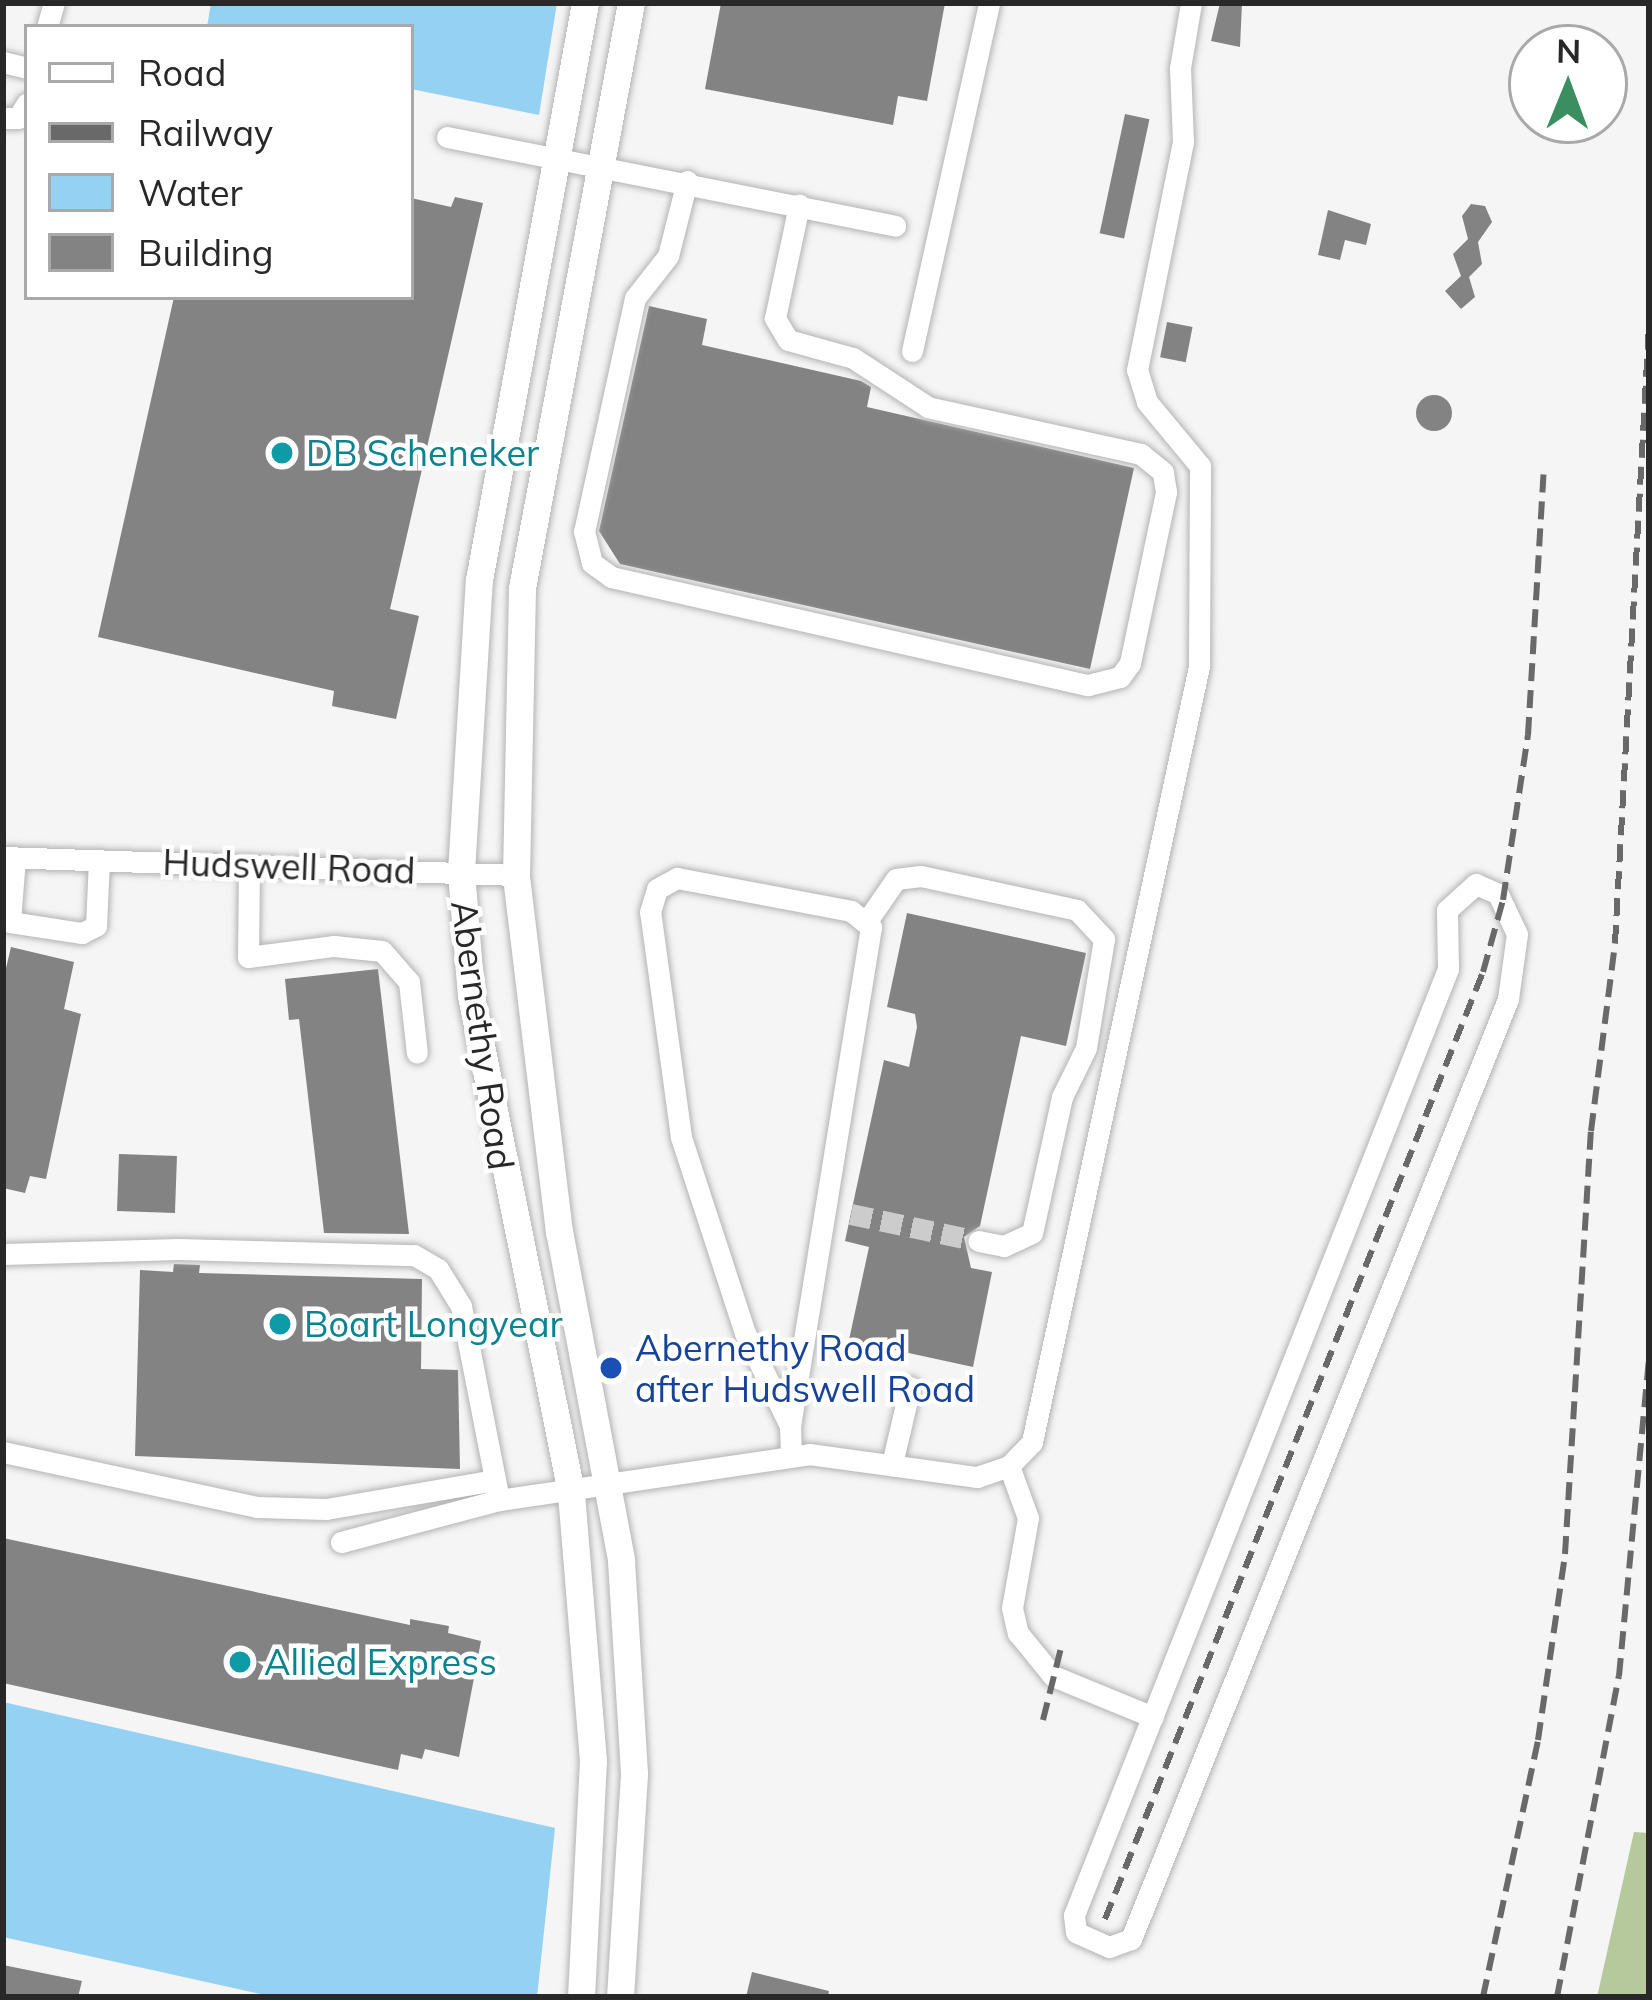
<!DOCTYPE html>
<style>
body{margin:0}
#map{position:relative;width:1652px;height:2000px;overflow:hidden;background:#f5f5f6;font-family:Mulish,sans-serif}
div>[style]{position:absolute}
.green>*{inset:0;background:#b6c99c}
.water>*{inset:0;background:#95d1f2}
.building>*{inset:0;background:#838384;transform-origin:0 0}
.round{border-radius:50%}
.minor-tunnel>*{height:21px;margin-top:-10.5px;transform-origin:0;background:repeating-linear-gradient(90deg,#cccccd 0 21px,transparent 0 31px)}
.roads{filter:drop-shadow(0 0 3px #b4b4b5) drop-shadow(0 0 3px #b4b4b5)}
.minor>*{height:21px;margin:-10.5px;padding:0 10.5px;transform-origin:10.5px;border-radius:10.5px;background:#fff}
.major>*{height:27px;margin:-13.5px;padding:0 13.5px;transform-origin:13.5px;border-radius:13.5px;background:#fff}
.rail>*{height:6px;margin-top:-3px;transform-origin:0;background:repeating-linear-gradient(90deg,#69696a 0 18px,transparent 0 27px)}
.dots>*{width:33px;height:33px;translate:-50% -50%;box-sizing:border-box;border:6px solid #fff;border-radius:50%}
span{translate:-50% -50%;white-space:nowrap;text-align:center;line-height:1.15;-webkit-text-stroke:9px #fff;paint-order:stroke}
.culture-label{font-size:36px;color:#0d838f}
.left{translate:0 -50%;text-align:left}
.street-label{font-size:36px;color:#282829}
.transit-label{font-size:36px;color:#164399}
.frame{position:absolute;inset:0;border:6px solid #282829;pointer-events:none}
.legend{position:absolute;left:24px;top:24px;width:390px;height:276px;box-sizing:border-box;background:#fff;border:3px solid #a9a9a9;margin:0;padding:15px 21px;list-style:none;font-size:36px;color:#282829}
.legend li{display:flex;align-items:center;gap:24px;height:60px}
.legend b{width:60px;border:3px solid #a9a9a9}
.north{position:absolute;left:1508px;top:24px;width:120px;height:120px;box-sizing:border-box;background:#fff;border:3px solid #a9a9a9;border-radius:50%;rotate:1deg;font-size:33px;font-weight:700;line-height:48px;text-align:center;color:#282829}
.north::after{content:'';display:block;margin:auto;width:42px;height:54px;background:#3a8e60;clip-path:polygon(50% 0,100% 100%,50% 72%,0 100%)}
</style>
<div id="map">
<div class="green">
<i style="clip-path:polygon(1634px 1832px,1649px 1833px,1649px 1997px,1597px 1997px)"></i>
</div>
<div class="water">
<i style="clip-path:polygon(211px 3px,557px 3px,539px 115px,411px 89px,411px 27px,207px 27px)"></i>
<i style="clip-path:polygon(3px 1702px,555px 1828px,537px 1997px,274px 1997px,3px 1937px)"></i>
</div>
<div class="building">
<i style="clip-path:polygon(721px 3px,945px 3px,927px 101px,898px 96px,893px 125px,705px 89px)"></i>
<i style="clip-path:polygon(1220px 3px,1242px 3px,1240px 47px,1211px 41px)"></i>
<i style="left:1125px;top:114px;width:25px;height:122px;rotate:12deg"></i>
<i style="clip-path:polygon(455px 197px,483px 203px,390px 609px,419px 616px,396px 719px,332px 706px,334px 691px,98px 637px,174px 297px,411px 297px,411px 198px,451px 207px)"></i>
<i style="clip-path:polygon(1471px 204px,1485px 206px,1492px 222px,1478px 242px,1482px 264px,1469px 277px,1475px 297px,1461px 309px,1445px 291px,1461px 276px,1453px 254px,1468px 239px,1462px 216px)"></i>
<i style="clip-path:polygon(1328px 210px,1371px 224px,1366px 245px,1345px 240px,1340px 260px,1318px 255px)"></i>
<i style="clip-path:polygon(649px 306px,707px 319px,702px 345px,861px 381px,871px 387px,867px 407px,1134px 468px,1090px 669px,620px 564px,599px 531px)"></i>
<i style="left:1167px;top:322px;width:26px;height:36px;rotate:11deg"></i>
<i class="round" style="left:1416px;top:395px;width:36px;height:36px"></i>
<i style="clip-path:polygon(907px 913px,1086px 953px,1066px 1046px,1021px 1036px,980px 1226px,964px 1237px,971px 1268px,992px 1272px,973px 1367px,849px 1340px,869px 1247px,845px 1241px,884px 1060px,909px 1067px,917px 1027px,915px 1014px,887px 1007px)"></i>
<i style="clip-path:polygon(11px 947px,74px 962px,64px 1009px,81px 1014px,46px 1179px,30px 1176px,25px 1193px,3px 1188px,3px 981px)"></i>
<i style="clip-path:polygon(378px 969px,409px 1234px,324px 1233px,299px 1019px,289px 1020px,285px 979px)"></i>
<i style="left:119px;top:1154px;width:58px;height:57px;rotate:2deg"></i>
<i style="clip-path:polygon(174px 1264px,200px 1265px,199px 1273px,422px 1279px,421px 1369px,458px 1370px,460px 1469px,135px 1456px,140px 1270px,173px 1272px)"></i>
<i style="clip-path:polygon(3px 1538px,410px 1625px,410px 1619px,449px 1626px,448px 1633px,481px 1641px,459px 1757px,425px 1749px,422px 1759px,401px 1754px,398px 1770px,3px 1683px)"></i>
<i style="clip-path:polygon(3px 1965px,82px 1981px,78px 1997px,3px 1997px)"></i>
<i style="clip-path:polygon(752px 1972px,829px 1991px,828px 1997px,746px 1997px)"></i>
</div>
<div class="minor-tunnel">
<i style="left:851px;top:1214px;width:130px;rotate:12deg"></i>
</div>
<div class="roads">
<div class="minor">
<i style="left:47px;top:27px;width:25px;rotate:-74deg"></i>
<i style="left:3px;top:62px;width:25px;rotate:14deg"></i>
<i style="left:3px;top:118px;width:15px"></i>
<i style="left:18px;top:118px;width:17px;rotate:-59deg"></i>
<i style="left:447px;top:137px;width:457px;rotate:11.2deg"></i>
<i style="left:687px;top:181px;width:77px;rotate:104.2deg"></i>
<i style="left:668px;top:256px;width:53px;rotate:128.2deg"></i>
<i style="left:635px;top:298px;width:239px;rotate:102.3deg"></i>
<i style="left:584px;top:531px;width:33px;rotate:76deg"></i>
<i style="left:592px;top:563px;width:24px;rotate:36deg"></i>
<i style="left:611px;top:577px;width:489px;rotate:12.8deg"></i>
<i style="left:1088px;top:685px;width:33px;rotate:-14deg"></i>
<i style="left:1120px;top:677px;width:17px;rotate:-54deg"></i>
<i style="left:1130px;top:663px;width:175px;rotate:-78.1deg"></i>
<i style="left:1166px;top:492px;width:20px;rotate:-99deg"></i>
<i style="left:1163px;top:472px;width:28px;rotate:-141deg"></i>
<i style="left:1141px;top:454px;width:218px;rotate:-167.6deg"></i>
<i style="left:928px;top:407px;width:90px;rotate:-146.8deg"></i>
<i style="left:853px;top:358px;width:67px;rotate:-164.5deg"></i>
<i style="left:788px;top:340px;width:26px;rotate:-121deg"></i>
<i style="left:775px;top:318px;width:116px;rotate:-78deg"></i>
<i style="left:912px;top:351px;width:356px;rotate:-77.5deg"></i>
<i style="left:3px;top:857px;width:513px;rotate:2.01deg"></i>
<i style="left:15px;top:858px;width:64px;rotate:94.5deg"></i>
<i style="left:10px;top:922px;width:73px;rotate:8.7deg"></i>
<i style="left:82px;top:933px;width:16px;rotate:-27deg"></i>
<i style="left:96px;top:926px;width:66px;rotate:-87.4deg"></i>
<i style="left:249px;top:865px;width:92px;rotate:90.6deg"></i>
<i style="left:248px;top:957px;width:87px;rotate:-7.3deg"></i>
<i style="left:334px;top:946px;width:48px;rotate:5.9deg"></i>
<i style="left:382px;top:951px;width:41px;rotate:48.9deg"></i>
<i style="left:409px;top:982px;width:71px;rotate:83.6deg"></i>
<i style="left:1476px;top:884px;width:24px;rotate:24deg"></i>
<i style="left:1498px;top:894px;width:44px;rotate:64.6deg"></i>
<i style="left:1517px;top:934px;width:66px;rotate:97.9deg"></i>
<i style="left:1508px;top:999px;width:1013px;rotate:111.85deg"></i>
<i style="left:1131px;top:1939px;width:23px;rotate:160deg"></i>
<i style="left:1109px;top:1947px;width:36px;rotate:-156deg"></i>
<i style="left:1076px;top:1932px;width:17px;rotate:-97deg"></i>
<i style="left:1074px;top:1915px;width:1017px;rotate:-68.43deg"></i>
<i style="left:1448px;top:969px;width:59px;rotate:-91deg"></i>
<i style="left:1447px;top:910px;width:39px;rotate:-42deg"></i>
<i style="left:867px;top:921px;width:51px;rotate:-55.4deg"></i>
<i style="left:896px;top:879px;width:25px;rotate:-7deg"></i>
<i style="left:921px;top:876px;width:160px;rotate:12.3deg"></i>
<i style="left:1077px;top:910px;width:40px;rotate:47deg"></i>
<i style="left:1104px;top:939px;width:110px;rotate:99.4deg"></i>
<i style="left:1086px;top:1048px;width:55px;rotate:116.1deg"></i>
<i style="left:1062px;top:1097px;width:139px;rotate:102.4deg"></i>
<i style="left:1032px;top:1233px;width:31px;rotate:155deg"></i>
<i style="left:1004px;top:1246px;width:26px;rotate:-169deg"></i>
<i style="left:3px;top:1254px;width:175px;rotate:-1.6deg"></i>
<i style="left:178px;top:1249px;width:236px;rotate:1.5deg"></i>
<i style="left:414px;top:1255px;width:28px;rotate:30deg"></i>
<i style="left:438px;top:1269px;width:44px;rotate:58.1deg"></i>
<i style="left:461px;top:1306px;width:198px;rotate:78.9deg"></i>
<i style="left:790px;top:1426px;width:103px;rotate:-115.8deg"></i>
<i style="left:745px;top:1333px;width:206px;rotate:-108.1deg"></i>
<i style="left:681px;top:1137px;width:227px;rotate:-97.8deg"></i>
<i style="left:650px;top:912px;width:24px;rotate:-73deg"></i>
<i style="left:657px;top:889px;width:23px;rotate:-29deg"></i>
<i style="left:677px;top:878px;width:177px;rotate:10.7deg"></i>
<i style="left:851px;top:911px;width:26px;rotate:39deg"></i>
<i style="left:871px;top:927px;width:506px;rotate:99.22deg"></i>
<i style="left:790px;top:1426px;width:30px;rotate:88deg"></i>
<i style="left:3px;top:1452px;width:261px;rotate:12.2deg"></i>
<i style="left:258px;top:1507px;width:68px;rotate:1.7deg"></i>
<i style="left:326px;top:1509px;width:171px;rotate:-9.7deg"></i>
<i style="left:892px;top:1464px;width:79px;rotate:-76.8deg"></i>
<i style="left:1009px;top:1466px;width:55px;rotate:69.9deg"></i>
<i style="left:1028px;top:1518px;width:91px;rotate:100.1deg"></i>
<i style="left:1012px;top:1608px;width:26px;rotate:77deg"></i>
<i style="left:1018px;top:1633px;width:55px;rotate:50.9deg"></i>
<i style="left:1053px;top:1676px;width:108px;rotate:22.3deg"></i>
<i style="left:341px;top:1542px;width:163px;rotate:-14.9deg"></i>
<i style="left:499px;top:1500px;width:313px;rotate:-8.4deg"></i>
<i style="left:809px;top:1454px;width:170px;rotate:7.8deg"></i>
<i style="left:977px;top:1477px;width:34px;rotate:-19deg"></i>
<i style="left:1009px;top:1466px;width:33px;rotate:-46deg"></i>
<i style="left:1032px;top:1442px;width:794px;rotate:-77.85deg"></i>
<i style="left:1199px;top:666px;width:200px;rotate:-89.7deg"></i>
<i style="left:1200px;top:466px;width:83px;rotate:-129.6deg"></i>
<i style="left:1147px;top:402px;width:34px;rotate:-107deg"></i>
<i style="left:1137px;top:370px;width:233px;rotate:-78.6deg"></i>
<i style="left:1183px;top:142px;width:74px;rotate:-92.3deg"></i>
<i style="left:1180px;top:68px;width:66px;rotate:-80.4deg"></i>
</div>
<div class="major">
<i style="left:581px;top:1997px;width:236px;rotate:-87.1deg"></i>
<i style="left:593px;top:1761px;width:270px;rotate:-94.7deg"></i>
<i style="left:571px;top:1492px;width:506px;rotate:-101.4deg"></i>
<i style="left:471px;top:996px;width:124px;rotate:-94.6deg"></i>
<i style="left:461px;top:872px;width:293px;rotate:-86.5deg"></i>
<i style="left:479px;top:580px;width:587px;rotate:-79.59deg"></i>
<i style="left:620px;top:1997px;width:224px;rotate:-86.4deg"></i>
<i style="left:634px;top:1773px;width:214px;rotate:-93.5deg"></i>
<i style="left:621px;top:1559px;width:333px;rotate:-100.7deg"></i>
<i style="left:559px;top:1232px;width:360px;rotate:-96.9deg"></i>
<i style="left:516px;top:875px;width:287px;rotate:-88.8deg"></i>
<i style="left:522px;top:588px;width:595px;rotate:-79.45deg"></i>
</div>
</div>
<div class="rail">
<i style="left:1043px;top:1720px;width:78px;rotate:-76deg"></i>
<i style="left:1105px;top:1919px;width:1020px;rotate:-68.24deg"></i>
<i style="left:1483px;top:972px;width:75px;rotate:-74.5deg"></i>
<i style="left:1503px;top:900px;width:167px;rotate:-81.4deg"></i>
<i style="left:1528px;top:735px;width:267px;rotate:-86.6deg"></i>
<i style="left:1483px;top:1997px;width:263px;rotate:-77.9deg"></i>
<i style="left:1538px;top:1740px;width:188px;rotate:-81.7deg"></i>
<i style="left:1565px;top:1554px;width:424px;rotate:-86.5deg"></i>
<i style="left:1591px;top:1131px;width:190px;rotate:-82.7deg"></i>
<i style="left:1615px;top:943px;width:618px;rotate:-86.85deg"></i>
<i style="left:1557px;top:1997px;width:327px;rotate:-79.1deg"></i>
<i style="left:1619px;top:1676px;width:318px;rotate:-84.6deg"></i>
</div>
<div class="dots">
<i style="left:282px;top:453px;background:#0f9aa8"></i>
<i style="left:280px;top:1324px;background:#0f9aa8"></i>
<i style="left:611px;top:1368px;background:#1a4fb4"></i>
<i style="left:240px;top:1662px;background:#0f9aa8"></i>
</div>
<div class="culture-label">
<span class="left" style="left:306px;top:453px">DB Scheneker</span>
<span class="left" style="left:304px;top:1324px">Boart Longyear</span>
<span class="left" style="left:264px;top:1662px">Allied Express</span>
</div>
<div class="street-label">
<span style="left:289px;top:866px;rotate:2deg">Hudswell Road</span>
<span style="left:483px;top:1035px;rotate:82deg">Abernethy Road</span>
</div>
<div class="transit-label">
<span class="left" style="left:635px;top:1368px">Abernethy Road<br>after Hudswell Road</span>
</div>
<div class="frame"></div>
<ul class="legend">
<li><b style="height:15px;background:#fff"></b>Road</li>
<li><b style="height:15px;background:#69696a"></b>Railway</li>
<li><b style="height:33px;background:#95d1f2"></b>Water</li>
<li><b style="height:33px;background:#838384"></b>Building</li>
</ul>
<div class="north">N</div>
</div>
